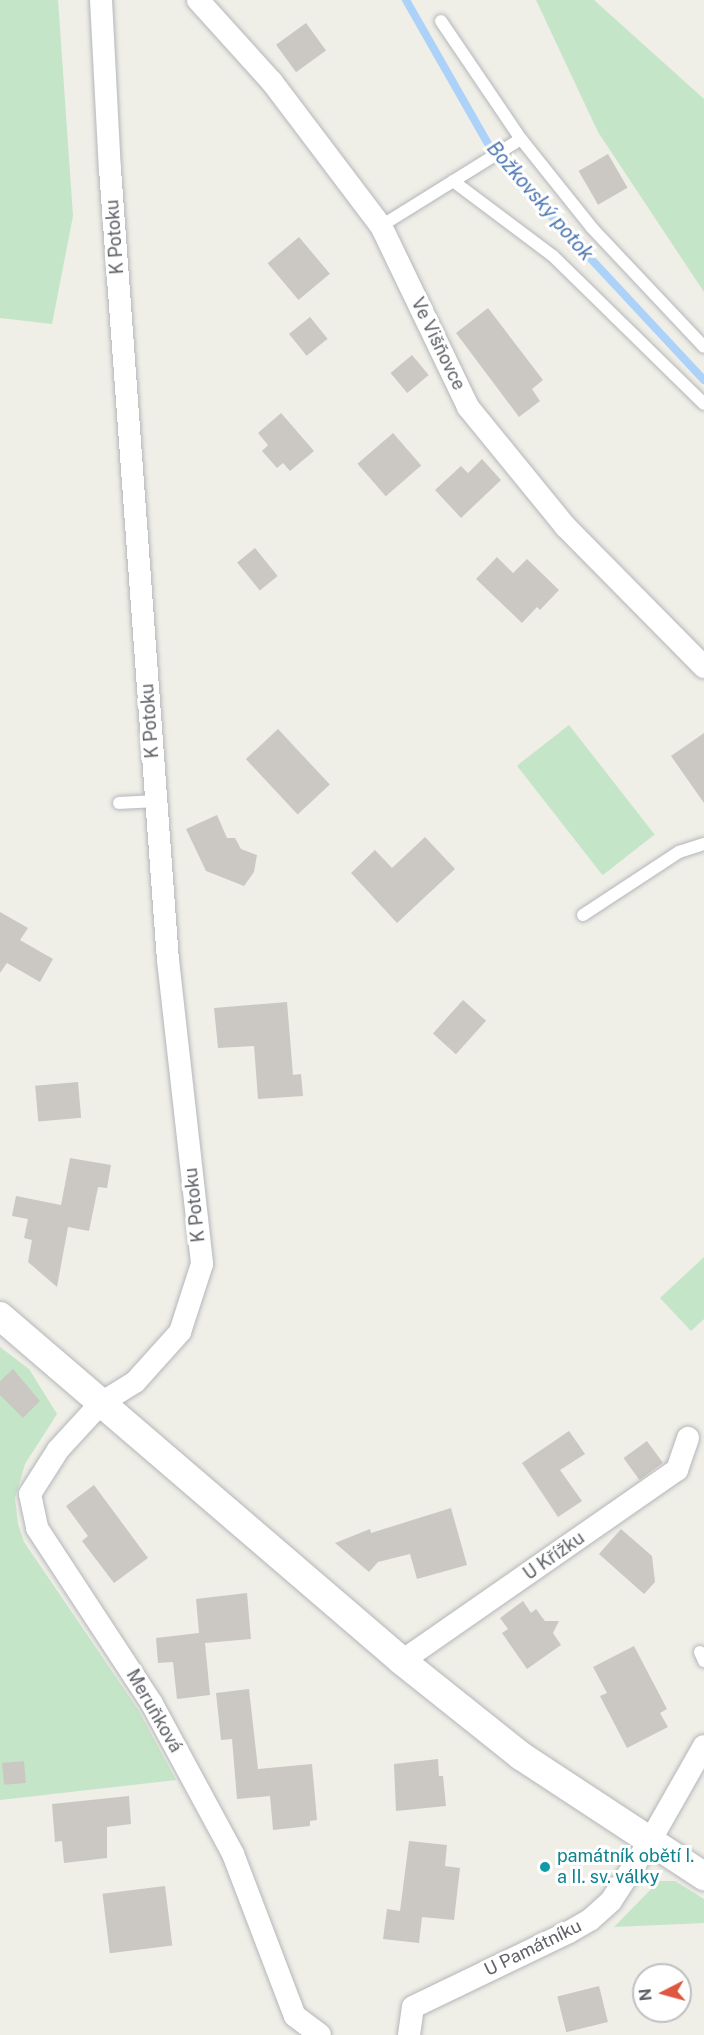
<!DOCTYPE html>
<meta charset="utf-8">
<style>
body{margin:0}
#map{position:relative;width:704px;height:2035px;overflow:hidden;background:#efeee7;font-family:"Public Sans",sans-serif}
div>[style]{position:absolute}
.green>*{inset:0;background:#c5e5c8;transform-origin:0 0}
.stream>*{height:8px;margin:-4px;padding:0 4px;transform-origin:4px;border-radius:4px;background:#add2f9}
.building>*{inset:0;background:#cbc8c4;transform-origin:0 0}
.roads{filter:drop-shadow(0 0 2px #b4b6ba) drop-shadow(0 0 2px #b4b6ba)}
.service>*{height:12px;margin:-6px;padding:0 6px;transform-origin:6px;border-radius:6px;background:#fff}
.minor>*{height:22px;margin:-11px;padding:0 11px;transform-origin:11px;border-radius:11px;background:#fff}
.tertiary>*{height:28px;margin:-14px;padding:0 14px;transform-origin:14px;border-radius:14px;background:#fff}
.dots>*{width:16px;height:16px;translate:-50% -50%;box-sizing:border-box;border:3px solid #fff;border-radius:50%}
span{translate:-50% -50%;white-space:nowrap;text-align:center;line-height:1.15;-webkit-text-stroke:6px #fff;paint-order:stroke}
.street-label{font-size:18px;color:#5e6166}
.culture-label{font-size:18px;color:#0d838f}
.left{translate:0 -50%;text-align:left}
.water-label{font-size:20px;color:#4d77b3;font-style:italic}
.north{position:absolute;left:632px;top:1963px;width:60px;height:60px;box-sizing:border-box;background:#fff;border:2px solid #bfc0c2;border-radius:50%;rotate:264deg;font-size:16px;font-weight:700;line-height:24px;text-align:center;color:#5e6166}
.north::after{content:'';display:block;margin:auto;width:21px;height:27px;background:#dd583f;clip-path:polygon(50% 0,100% 100%,50% 72%,0 100%)}
</style>
<div id="map">
<div class="green">
<i style="clip-path:polygon(0 0,58px 0,73px 216px,52px 324px,0 318px)"></i>
<i style="clip-path:polygon(536px 0,594px 0,704px 99px,704px 292px,598px 132px)"></i>
<i style="left:569px;top:725px;width:139px;height:66px;rotate:52deg"></i>
<i style="clip-path:polygon(704px 1257px,704px 1319px,691px 1331px,660px 1298px)"></i>
<i style="clip-path:polygon(0 1347px,29px 1369px,57px 1414px,25px 1464px,15px 1498px,18px 1524px,24px 1542px,139px 1711px,176px 1780px,0 1800px)"></i>
<i style="clip-path:polygon(659px 1881px,675px 1881px,704px 1899px,704px 1923px,614px 1927px)"></i>
</div>
<div class="stream">
<i style="left:406px;top:0;width:180px;rotate:60.3deg"></i>
<i style="left:495px;top:156px;width:306px;rotate:47deg"></i>
</div>
<div class="building">
<i style="left:306px;top:23px;width:34px;height:37px;rotate:54deg"></i>
<i style="left:608px;top:154px;width:39px;height:34px;rotate:60deg"></i>
<i style="left:299px;top:237px;width:48px;height:41px;rotate:50deg"></i>
<i style="clip-path:polygon(488px 308px,543px 380px,532px 389px,540px 401px,519px 417px,456px 333px)"></i>
<i style="left:310px;top:317px;width:28px;height:27px;rotate:51deg"></i>
<i style="left:412px;top:355px;width:26px;height:28px;rotate:50deg"></i>
<i style="clip-path:polygon(281px 413px,314px 451px,290px 471px,283px 463px,277px 468px,262px 451px,268px 445px,258px 433px)"></i>
<i style="left:393px;top:433px;width:43px;height:47px;rotate:49deg"></i>
<i style="clip-path:polygon(482px 459px,501px 480px,461px 518px,435px 490px,461px 466px,468px 473px)"></i>
<i style="left:255px;top:548px;width:36px;height:23px;rotate:51deg"></i>
<i style="clip-path:polygon(497px 557px,513px 573px,527px 559px,559px 590px,540px 610px,537px 607px,522px 623px,476px 579px)"></i>
<i style="left:278px;top:729px;width:76px;height:44px;rotate:47deg"></i>
<i style="clip-path:polygon(704px 733px,704px 803px,671px 756px)"></i>
<i style="clip-path:polygon(217px 815px,227px 838px,235px 838px,241px 849px,257px 855px,254px 872px,244px 886px,206px 871px,186px 829px)"></i>
<i style="clip-path:polygon(425px 837px,455px 869px,397px 923px,351px 873px,375px 850px,392px 868px)"></i>
<i style="clip-path:polygon(0 912px,28px 928px,20px 940px,53px 959px,40px 982px,7px 963px,0 973px)"></i>
<i style="left:463px;top:1000px;width:31px;height:45px;rotate:42deg"></i>
<i style="clip-path:polygon(287px 1002px,293px 1075px,301px 1074px,303px 1096px,258px 1099px,254px 1046px,218px 1048px,214px 1008px)"></i>
<i style="left:78px;top:1082px;width:36px;height:43px;rotate:85deg"></i>
<i style="clip-path:polygon(70px 1158px,111px 1165px,107px 1188px,98px 1187px,89px 1231px,68px 1227px,57px 1287px,28px 1262px,32px 1240px,24px 1238px,28px 1219px,12px 1216px,16px 1196px,61px 1205px)"></i>
<i style="clip-path:polygon(13px 1369px,40px 1401px,23px 1418px,0 1395px,0 1381px)"></i>
<i style="clip-path:polygon(569px 1431px,585px 1454px,560px 1470px,582px 1501px,558px 1517px,522px 1463px)"></i>
<i style="left:647px;top:1441px;width:27px;height:29px;rotate:54deg"></i>
<i style="clip-path:polygon(94px 1485px,148px 1558px,114px 1583px,82px 1541px,88px 1536px,66px 1506px)"></i>
<i style="clip-path:polygon(451px 1508px,467px 1565px,417px 1579px,410px 1554px,378px 1562px,369px 1572px,335px 1543px,370px 1529px,371px 1533px)"></i>
<i style="clip-path:polygon(621px 1529px,652px 1556px,655px 1582px,644px 1594px,599px 1554px)"></i>
<i style="clip-path:polygon(247px 1593px,251px 1639px,205px 1643px,210px 1695px,177px 1699px,173px 1662px,158px 1663px,156px 1638px,199px 1633px,196px 1599px)"></i>
<i style="clip-path:polygon(523px 1601px,531px 1613px,536px 1609px,545px 1621px,559px 1621px,553px 1633px,561px 1645px,527px 1669px,502px 1633px,508px 1629px,500px 1618px)"></i>
<i style="clip-path:polygon(634px 1646px,667px 1709px,660px 1713px,668px 1727px,627px 1748px,600px 1696px,607px 1693px,593px 1667px)"></i>
<i style="clip-path:polygon(249px 1689px,258px 1769px,312px 1764px,317px 1820px,310px 1821px,310px 1826px,273px 1830px,270px 1796px,237px 1799px,232px 1739px,221px 1740px,216px 1693px)"></i>
<i style="clip-path:polygon(438px 1759px,439px 1776px,443px 1776px,446px 1806px,396px 1811px,394px 1764px)"></i>
<i style="left:24px;top:1761px;width:22px;height:22px;rotate:85deg"></i>
<i style="clip-path:polygon(129px 1796px,131px 1824px,107px 1827px,107px 1858px,64px 1863px,62px 1841px,55px 1842px,52px 1804px)"></i>
<i style="clip-path:polygon(409px 1841px,447px 1845px,445px 1866px,460px 1868px,454px 1920px,422px 1917px,419px 1943px,383px 1939px,387px 1909px,400px 1911px)"></i>
<i style="left:165px;top:1886px;width:60px;height:63px;rotate:83deg"></i>
<i style="left:599px;top:1986px;width:37px;height:43px;rotate:76deg"></i>
</div>
<div class="roads">
<div class="service">
<i style="left:441px;top:21px;width:143px;rotate:55.9deg"></i>
<i style="left:521px;top:139px;width:114px;rotate:51.4deg"></i>
<i style="left:592px;top:228px;width:163px;rotate:46.7deg"></i>
<i style="left:453px;top:181px;width:125px;rotate:36.9deg"></i>
<i style="left:553px;top:256px;width:211px;rotate:44.4deg"></i>
<i style="left:381px;top:226px;width:165px;rotate:-31.9deg"></i>
<i style="left:119px;top:803px;width:37px;rotate:-3deg"></i>
<i style="left:583px;top:915px;width:115px;rotate:-33.3deg"></i>
<i style="left:679px;top:852px;width:26px;rotate:-18deg"></i>
<i style="left:700px;top:1652px;width:10px;rotate:66deg"></i>
</div>
<div class="minor">
<i style="left:101px;top:0;width:169px;rotate:87deg"></i>
<i style="left:110px;top:169px;width:793px;rotate:85.81deg"></i>
<i style="left:168px;top:960px;width:306px;rotate:83.6deg"></i>
<i style="left:202px;top:1264px;width:71px;rotate:107.9deg"></i>
<i style="left:180px;top:1332px;width:67px;rotate:132deg"></i>
<i style="left:135px;top:1382px;width:40px;rotate:148deg"></i>
<i style="left:101px;top:1403px;width:64px;rotate:132.5deg"></i>
<i style="left:58px;top:1450px;width:52px;rotate:122.5deg"></i>
<i style="left:30px;top:1494px;width:35px;rotate:78deg"></i>
<i style="left:37px;top:1528px;width:210px;rotate:56.8deg"></i>
<i style="left:152px;top:1704px;width:170px;rotate:61.6deg"></i>
<i style="left:233px;top:1854px;width:173px;rotate:69.1deg"></i>
<i style="left:295px;top:2016px;width:31px;rotate:37deg"></i>
<i style="left:198px;top:0;width:110px;rotate:47.9deg"></i>
<i style="left:272px;top:82px;width:181px;rotate:52.9deg"></i>
<i style="left:381px;top:226px;width:201px;rotate:64.3deg"></i>
<i style="left:468px;top:407px;width:154px;rotate:50.8deg"></i>
<i style="left:565px;top:526px;width:198px;rotate:45.4deg"></i>
<i style="left:402px;top:1661px;width:335px;rotate:-34.8deg"></i>
<i style="left:677px;top:1470px;width:34px;rotate:-71deg"></i>
<i style="left:409px;top:2035px;width:28px;rotate:-82deg"></i>
<i style="left:413px;top:2007px;width:173px;rotate:-25.7deg"></i>
<i style="left:569px;top:1932px;width:24px;rotate:-30deg"></i>
<i style="left:590px;top:1920px;width:28px;rotate:-42deg"></i>
<i style="left:611px;top:1901px;width:72px;rotate:-57deg"></i>
<i style="left:650px;top:1841px;width:109px;rotate:-60.4deg"></i>
</div>
<div class="tertiary">
<i style="left:0;top:1316px;width:530px;rotate:40.64deg"></i>
<i style="left:402px;top:1661px;width:152px;rotate:38.6deg"></i>
<i style="left:521px;top:1756px;width:219px;rotate:33.3deg"></i>
</div>
</div>
<div class="dots">
<i style="left:545px;top:1867px;background:#0f9aa8"></i>
</div>
<div class="street-label">
<span style="left:115px;top:237px;rotate:-94deg">K Potoku</span>
<span style="left:438px;top:344px;rotate:64deg">Ve Višňovce</span>
<span style="left:150px;top:721px;rotate:-94deg">K Potoku</span>
<span style="left:195px;top:1205px;rotate:-96deg">K Potoku</span>
<span style="left:554px;top:1556px;rotate:-35deg">U Křížku</span>
<span style="left:154px;top:1711px;rotate:60deg">Meruňková</span>
<span style="left:533px;top:1948px;rotate:-26deg">U Památníku</span>
</div>
<div class="culture-label">
<span class="left" style="left:557px;top:1867px">památník obětí I.<br>a II. sv. války</span>
</div>
<div class="water-label">
<span style="left:540px;top:201px;rotate:49deg">Božkovský potok</span>
</div>
<div class="north">N</div>
</div>
